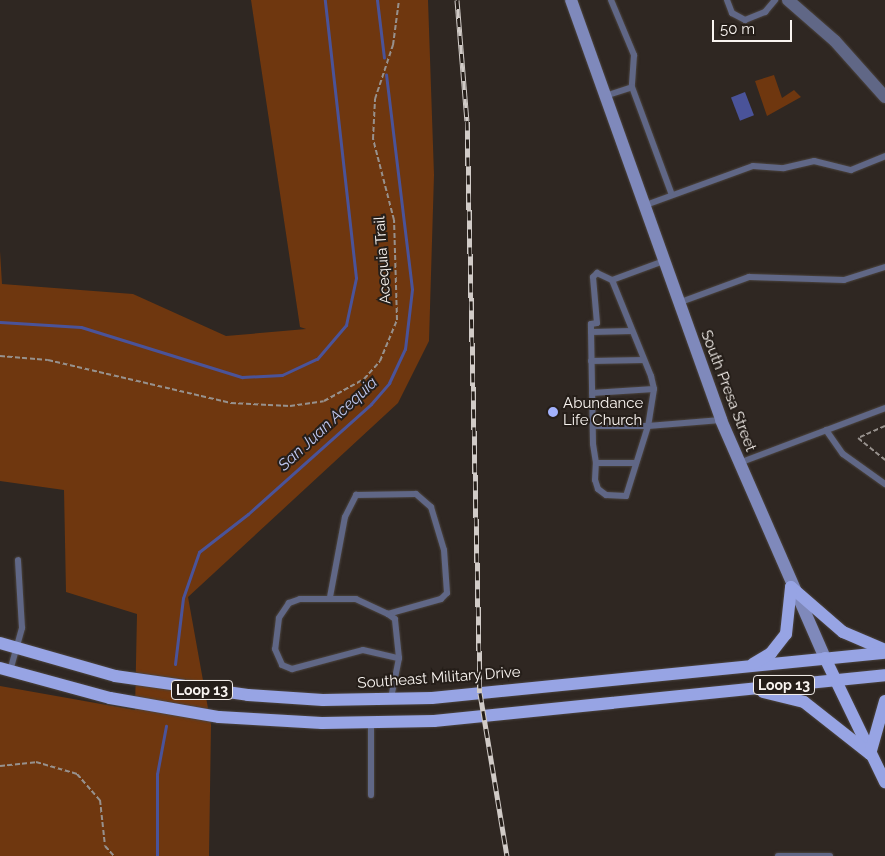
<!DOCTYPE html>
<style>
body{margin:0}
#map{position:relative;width:885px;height:856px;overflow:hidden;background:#2f2722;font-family:Raleway,sans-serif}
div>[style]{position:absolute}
.green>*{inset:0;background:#6f370f}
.water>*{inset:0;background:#4a5399;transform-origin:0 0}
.stream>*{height:3px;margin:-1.5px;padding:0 1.5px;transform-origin:1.5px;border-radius:1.5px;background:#4a5399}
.path>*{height:2px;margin-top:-1px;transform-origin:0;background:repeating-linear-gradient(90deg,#97918d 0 5px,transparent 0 7.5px)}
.roads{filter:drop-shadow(0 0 1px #4b443f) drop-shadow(0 0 1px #4b443f)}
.service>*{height:6px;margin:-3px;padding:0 3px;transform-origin:3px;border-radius:3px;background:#606786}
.minor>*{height:12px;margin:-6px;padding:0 6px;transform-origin:6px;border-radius:6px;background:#606786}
.secondary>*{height:12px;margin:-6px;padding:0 6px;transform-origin:6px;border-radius:6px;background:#7f89bb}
.primary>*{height:12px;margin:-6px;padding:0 6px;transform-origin:6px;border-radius:6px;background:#97a4e4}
.rail>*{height:5px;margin-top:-2.5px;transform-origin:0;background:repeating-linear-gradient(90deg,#251e19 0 9px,#d1cbc7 0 18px);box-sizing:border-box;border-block:1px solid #d1cbc7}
.dots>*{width:14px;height:14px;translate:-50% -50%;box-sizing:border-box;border:2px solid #251e19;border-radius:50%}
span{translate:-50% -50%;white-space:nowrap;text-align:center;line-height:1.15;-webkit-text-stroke:4px #251e19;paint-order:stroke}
.shield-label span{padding:1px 4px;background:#251e19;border:1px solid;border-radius:4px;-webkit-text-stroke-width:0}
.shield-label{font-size:14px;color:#f9f4f0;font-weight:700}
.street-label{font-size:15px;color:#f9f4f0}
.poi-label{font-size:15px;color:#f9f4f0}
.left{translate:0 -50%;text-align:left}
.water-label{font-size:16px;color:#bfc7ef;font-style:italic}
.scale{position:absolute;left:712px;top:20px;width:80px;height:22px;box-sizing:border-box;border:2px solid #f9f4f0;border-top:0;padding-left:6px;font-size:15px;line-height:18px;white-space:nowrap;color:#f9f4f0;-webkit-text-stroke:4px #251e19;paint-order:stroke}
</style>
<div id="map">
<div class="green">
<i style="clip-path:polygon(251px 0,428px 0,434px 175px,429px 341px,398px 403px,188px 597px,211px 725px,209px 856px,0 856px,0 686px,135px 710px,137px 614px,66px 592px,64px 490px,0 481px,0 251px,2px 284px,133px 294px,226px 336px,306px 329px,300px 327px)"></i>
<i style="clip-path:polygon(774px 75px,782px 98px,794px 90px,801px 97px,767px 116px,755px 81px)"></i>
</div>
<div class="water">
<i style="left:745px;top:92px;width:25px;height:15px;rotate:69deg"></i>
</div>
<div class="stream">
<i style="left:377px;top:0;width:58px;rotate:83.1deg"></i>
<i style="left:0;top:322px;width:81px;rotate:3.5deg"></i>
<i style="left:81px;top:327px;width:169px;rotate:17.3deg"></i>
<i style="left:242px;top:377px;width:40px;rotate:-2.9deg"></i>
<i style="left:282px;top:375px;width:38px;rotate:-25deg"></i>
<i style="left:317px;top:359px;width:45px;rotate:-49.5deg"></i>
<i style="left:346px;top:325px;width:48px;rotate:-78deg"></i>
<i style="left:356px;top:278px;width:280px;rotate:-96.4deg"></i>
<i style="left:175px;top:664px;width:66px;rotate:-83.1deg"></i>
<i style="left:183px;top:598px;width:49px;rotate:-70.8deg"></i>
<i style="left:199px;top:552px;width:62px;rotate:-37.8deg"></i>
<i style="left:248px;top:514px;width:165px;rotate:-41.8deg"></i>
<i style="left:371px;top:404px;width:28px;rotate:-49deg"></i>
<i style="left:389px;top:383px;width:38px;rotate:-65deg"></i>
<i style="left:405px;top:349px;width:60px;rotate:-83.3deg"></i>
<i style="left:412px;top:289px;width:216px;rotate:-96.9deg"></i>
<i style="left:157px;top:856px;width:82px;rotate:-90deg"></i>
<i style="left:157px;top:774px;width:49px;rotate:-79.4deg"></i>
</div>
<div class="path">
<i style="left:0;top:356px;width:48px;rotate:4.8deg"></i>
<i style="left:48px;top:360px;width:188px;rotate:13.2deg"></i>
<i style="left:231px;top:403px;width:59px;rotate:2.9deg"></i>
<i style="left:290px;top:406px;width:34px;rotate:-8deg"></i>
<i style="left:324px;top:401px;width:46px;rotate:-28.8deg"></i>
<i style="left:364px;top:379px;width:24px;rotate:-48deg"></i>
<i style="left:380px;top:361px;width:44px;rotate:-67.5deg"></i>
<i style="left:397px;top:320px;width:100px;rotate:-91.7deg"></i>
<i style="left:394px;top:220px;width:84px;rotate:-104.5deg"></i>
<i style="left:373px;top:139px;width:40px;rotate:-87.1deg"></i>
<i style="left:375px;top:99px;width:57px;rotate:-71.6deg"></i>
<i style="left:393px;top:45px;width:45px;rotate:-82.4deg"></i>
<i style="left:885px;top:426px;width:30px;rotate:156deg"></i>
<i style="left:858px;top:438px;width:35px;rotate:39deg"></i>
<i style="left:0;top:766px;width:36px;rotate:-6deg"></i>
<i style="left:36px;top:762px;width:43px;rotate:16.3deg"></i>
<i style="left:77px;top:774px;width:35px;rotate:49deg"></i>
<i style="left:100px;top:800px;width:46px;rotate:83.8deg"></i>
<i style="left:105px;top:846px;width:13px;rotate:48deg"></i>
</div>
<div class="roads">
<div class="service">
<i style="left:611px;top:0;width:60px;rotate:67.3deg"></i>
<i style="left:634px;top:55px;width:32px;rotate:94deg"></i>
<i style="left:632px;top:87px;width:115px;rotate:69.7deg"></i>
<i style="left:727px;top:0;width:14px;rotate:69deg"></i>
<i style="left:732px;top:13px;width:15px;rotate:28deg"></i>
<i style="left:745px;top:20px;width:22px;rotate:-22deg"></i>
<i style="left:765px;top:12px;width:16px;rotate:-50deg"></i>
<i style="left:605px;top:96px;width:28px;rotate:-18deg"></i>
<i style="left:643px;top:206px;width:117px;rotate:-20deg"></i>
<i style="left:753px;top:166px;width:31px;rotate:4deg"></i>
<i style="left:784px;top:168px;width:31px;rotate:-13deg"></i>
<i style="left:814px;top:161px;width:38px;rotate:14deg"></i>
<i style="left:851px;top:170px;width:37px;rotate:-22deg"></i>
<i style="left:661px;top:262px;width:52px;rotate:159.8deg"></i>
<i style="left:612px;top:280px;width:104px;rotate:67.9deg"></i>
<i style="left:651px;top:376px;width:13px;rotate:77deg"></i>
<i style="left:654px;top:389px;width:37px;rotate:99deg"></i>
<i style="left:648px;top:426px;width:73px;rotate:-4.7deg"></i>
<i style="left:678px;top:303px;width:76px;rotate:-20.1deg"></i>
<i style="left:749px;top:277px;width:95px;rotate:1.8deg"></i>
<i style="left:844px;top:280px;width:43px;rotate:-17.6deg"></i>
<i style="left:591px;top:332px;width:41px;rotate:-1.4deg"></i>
<i style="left:591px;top:361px;width:53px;rotate:-1.1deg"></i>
<i style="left:592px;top:393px;width:62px;rotate:-3.7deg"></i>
<i style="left:593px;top:426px;width:55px"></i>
<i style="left:648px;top:426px;width:73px;rotate:107.4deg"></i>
<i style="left:626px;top:496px;width:20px;rotate:-177deg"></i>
<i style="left:606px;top:495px;width:10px;rotate:-143deg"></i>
<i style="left:598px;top:489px;width:9px;rotate:-108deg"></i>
<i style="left:595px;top:480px;width:17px;rotate:-87deg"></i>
<i style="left:596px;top:463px;width:19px;rotate:-99deg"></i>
<i style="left:593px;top:444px;width:120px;rotate:-91deg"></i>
<i style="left:591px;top:324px;width:6px;rotate:-9deg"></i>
<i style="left:597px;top:323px;width:46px;rotate:-95deg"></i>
<i style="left:593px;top:277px;width:6px;rotate:-45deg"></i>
<i style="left:597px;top:273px;width:17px;rotate:25deg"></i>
<i style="left:826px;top:430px;width:29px;rotate:55deg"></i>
<i style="left:843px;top:454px;width:52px;rotate:35.5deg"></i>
<i style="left:596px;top:463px;width:40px"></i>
<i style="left:739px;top:463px;width:156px;rotate:-20.6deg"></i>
<i style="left:330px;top:597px;width:81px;rotate:-79.4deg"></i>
<i style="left:345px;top:517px;width:25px;rotate:-63deg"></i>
<i style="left:356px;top:495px;width:60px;rotate:-1deg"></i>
<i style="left:416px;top:494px;width:20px;rotate:41deg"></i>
<i style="left:431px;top:507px;width:45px;rotate:73.2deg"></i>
<i style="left:444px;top:550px;width:43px;rotate:86deg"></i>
<i style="left:447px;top:593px;width:8px;rotate:135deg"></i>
<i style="left:441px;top:599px;width:55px;rotate:164.2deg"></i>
<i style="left:10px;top:671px;width:45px;rotate:-74.4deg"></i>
<i style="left:22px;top:628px;width:68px;rotate:-93.4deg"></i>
<i style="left:391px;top:698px;width:41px;rotate:-78.7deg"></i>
<i style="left:399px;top:658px;width:39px;rotate:-96deg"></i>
<i style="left:395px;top:619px;width:9px;rotate:-144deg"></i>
<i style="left:388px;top:614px;width:35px;rotate:-155deg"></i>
<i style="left:356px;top:599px;width:56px;rotate:180deg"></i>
<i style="left:300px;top:599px;width:12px;rotate:160deg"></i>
<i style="left:289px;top:603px;width:18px;rotate:124deg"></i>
<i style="left:279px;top:618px;width:31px;rotate:97deg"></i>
<i style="left:275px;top:649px;width:17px;rotate:66deg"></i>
<i style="left:282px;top:665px;width:11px;rotate:22deg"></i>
<i style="left:292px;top:669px;width:73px;rotate:-15deg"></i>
<i style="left:363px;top:650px;width:37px;rotate:13deg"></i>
<i style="left:371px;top:795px;width:73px;rotate:-90deg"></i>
<i style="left:778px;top:856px;width:52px"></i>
</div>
<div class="minor">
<i style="left:788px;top:0;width:62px;rotate:41.1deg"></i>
<i style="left:835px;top:41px;width:75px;rotate:48.2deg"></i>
</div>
<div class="secondary">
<i style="left:571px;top:0;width:446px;rotate:70.3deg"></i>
<i style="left:721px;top:420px;width:260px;rotate:66.4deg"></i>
</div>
<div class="primary">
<i style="left:791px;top:587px;width:69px;rotate:40.9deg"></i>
<i style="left:843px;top:632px;width:46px;rotate:23.2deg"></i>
<i style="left:0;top:643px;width:120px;rotate:16deg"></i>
<i style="left:115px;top:676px;width:134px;rotate:8.1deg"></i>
<i style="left:248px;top:695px;width:75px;rotate:3.8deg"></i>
<i style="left:323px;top:700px;width:109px;rotate:-1.1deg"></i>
<i style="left:432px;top:698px;width:455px;rotate:-5.7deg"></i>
<i style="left:825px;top:658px;width:138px;rotate:64.2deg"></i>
<i style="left:753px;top:664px;width:21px;rotate:-31deg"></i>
<i style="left:771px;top:653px;width:24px;rotate:-52deg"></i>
<i style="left:786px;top:634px;width:47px;rotate:-83.9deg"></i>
<i style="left:0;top:668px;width:114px;rotate:15.3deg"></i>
<i style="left:110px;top:698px;width:111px;rotate:9.9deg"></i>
<i style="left:219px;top:717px;width:103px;rotate:3.3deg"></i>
<i style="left:322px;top:723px;width:112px;rotate:-1deg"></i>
<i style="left:434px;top:721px;width:453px;rotate:-5.8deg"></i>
<i style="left:763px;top:692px;width:42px;rotate:13.7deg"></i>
<i style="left:804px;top:702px;width:84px;rotate:38.2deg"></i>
<i style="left:870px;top:754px;width:55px;rotate:-74.2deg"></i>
</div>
</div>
<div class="rail">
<i style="left:457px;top:0;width:121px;rotate:85.3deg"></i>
<i style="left:467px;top:121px;width:572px;rotate:88.7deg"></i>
<i style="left:480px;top:693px;width:165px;rotate:80.6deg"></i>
</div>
<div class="dots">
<i style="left:553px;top:412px;background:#a3b2fd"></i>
</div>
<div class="shield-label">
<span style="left:784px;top:685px">Loop 13</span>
<span style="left:202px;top:690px">Loop 13</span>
</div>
<div class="street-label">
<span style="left:383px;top:260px;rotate:-94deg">Acequia Trail</span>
<span style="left:728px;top:391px;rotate:69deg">South Presa Street</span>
<span style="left:439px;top:678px;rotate:-4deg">Southeast Military Drive</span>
</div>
<div class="poi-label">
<span class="left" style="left:563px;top:412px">Abundance<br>Life Church</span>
</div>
<div class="water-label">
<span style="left:328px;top:424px;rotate:-43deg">San Juan Acequia</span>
</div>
<div class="scale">50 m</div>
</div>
